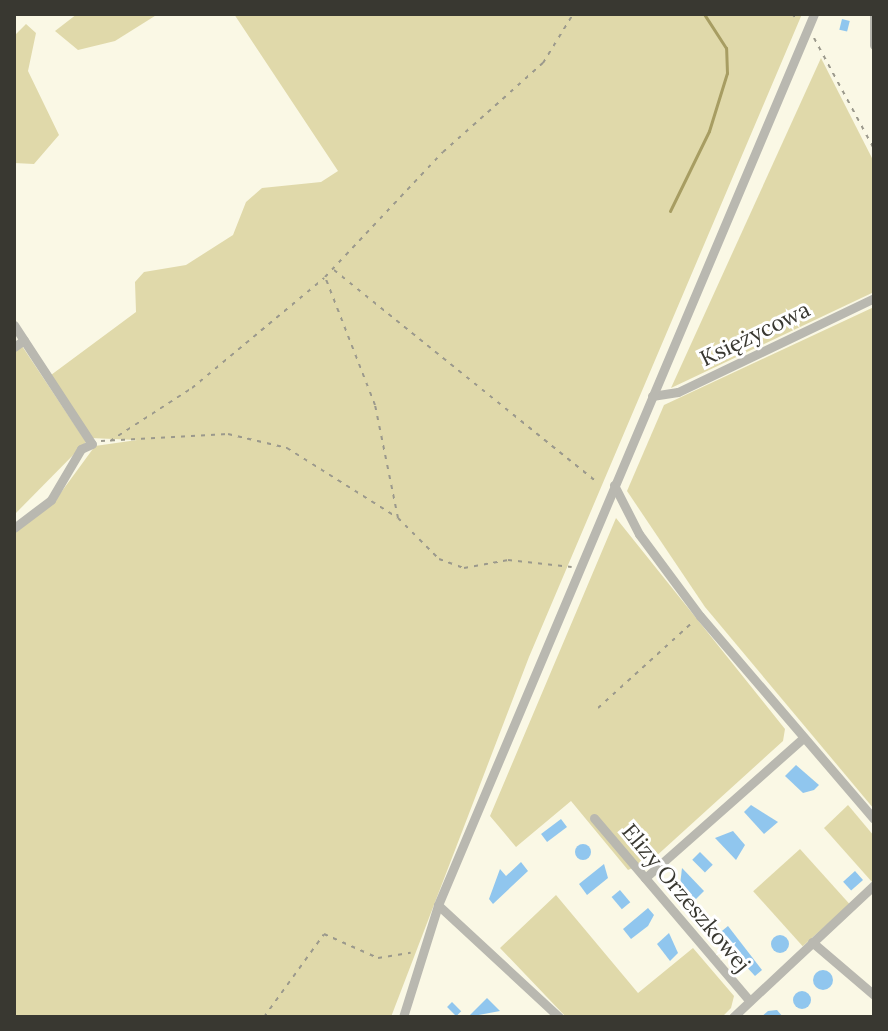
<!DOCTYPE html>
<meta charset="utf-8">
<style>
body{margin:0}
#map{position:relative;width:888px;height:1031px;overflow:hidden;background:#faf8e5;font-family:Lora,serif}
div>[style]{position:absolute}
.green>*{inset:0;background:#e0d9aa;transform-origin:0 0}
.stream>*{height:3px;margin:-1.5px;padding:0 1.5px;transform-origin:1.5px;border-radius:1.5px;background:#a79d62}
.building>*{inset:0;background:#90c6ee;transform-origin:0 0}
.round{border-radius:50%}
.path>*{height:2px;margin-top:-1px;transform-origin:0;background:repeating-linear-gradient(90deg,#9b998c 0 4px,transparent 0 10px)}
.minor>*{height:9px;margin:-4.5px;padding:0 4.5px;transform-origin:4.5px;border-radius:4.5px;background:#b9b8b0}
span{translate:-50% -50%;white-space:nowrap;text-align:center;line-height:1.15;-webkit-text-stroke:6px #fff;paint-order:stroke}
.street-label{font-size:22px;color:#393831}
.frame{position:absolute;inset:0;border:16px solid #393831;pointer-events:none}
</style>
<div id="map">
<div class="green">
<i style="clip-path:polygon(77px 14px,158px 14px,115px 41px,78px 50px,55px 31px)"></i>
<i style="clip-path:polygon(234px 14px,802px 14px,529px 657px,391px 1017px,14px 1017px,14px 532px,54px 502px,95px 446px,137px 440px,90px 438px,51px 375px,136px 312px,135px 282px,144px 272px,186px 265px,233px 235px,246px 202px,262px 188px,321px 182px,338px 171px)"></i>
<i style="clip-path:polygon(26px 24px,36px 33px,28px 71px,59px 135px,34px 164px,14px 163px,14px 36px)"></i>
<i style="clip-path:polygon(821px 58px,874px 162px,874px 292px,671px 388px)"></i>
<i style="clip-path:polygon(874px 307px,874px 809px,705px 607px,627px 491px,664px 405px)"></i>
<i style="clip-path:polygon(22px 346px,86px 442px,14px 515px,14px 351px)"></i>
<i style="clip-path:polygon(616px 518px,785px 729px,783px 741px,653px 859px,628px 870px,571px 801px,516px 847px,490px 816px)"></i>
<i style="clip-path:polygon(848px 805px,874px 836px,872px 882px,824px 828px)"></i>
<i style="left:800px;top:849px;width:74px;height:63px;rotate:48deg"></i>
<i style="clip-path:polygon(556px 895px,638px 993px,693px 948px,734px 996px,731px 1008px,722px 1017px,566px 1017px,500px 948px)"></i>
</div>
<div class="stream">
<i style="left:670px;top:211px;width:89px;rotate:-64deg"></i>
<i style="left:709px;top:131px;width:61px;rotate:-72.8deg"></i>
<i style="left:727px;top:73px;width:25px;rotate:-92deg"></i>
<i style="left:726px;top:48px;width:40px;rotate:-122.9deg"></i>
</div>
<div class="building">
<i style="left:842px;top:19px;width:8px;height:11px;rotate:14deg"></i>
<i style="clip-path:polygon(796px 765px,819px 785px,814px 790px,803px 793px,785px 776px)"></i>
<i style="clip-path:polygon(751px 805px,778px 822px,764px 834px,744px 812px)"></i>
<i style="left:561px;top:819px;width:10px;height:25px;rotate:53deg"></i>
<i style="clip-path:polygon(733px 831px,745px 845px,736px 860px,715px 838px)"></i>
<i class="round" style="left:575px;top:844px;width:16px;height:16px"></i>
<i style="left:700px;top:852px;width:18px;height:11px;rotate:45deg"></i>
<i style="clip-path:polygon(521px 862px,528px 871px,493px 904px,489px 899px,500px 869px,506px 876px)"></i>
<i style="clip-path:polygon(604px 864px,608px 878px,587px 895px,579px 884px)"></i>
<i style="clip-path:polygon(682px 868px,704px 891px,695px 900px,680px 885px)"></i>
<i style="left:855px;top:871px;width:12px;height:16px;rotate:48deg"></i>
<i style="left:620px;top:890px;width:16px;height:11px;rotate:50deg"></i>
<i style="clip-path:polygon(648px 908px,654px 915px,648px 926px,631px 939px,623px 929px)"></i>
<i style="clip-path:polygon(728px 926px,762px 970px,755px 976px,717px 935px)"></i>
<i style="clip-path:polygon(669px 933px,678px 953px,670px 961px,657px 944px)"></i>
<i class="round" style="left:771px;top:935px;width:18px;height:18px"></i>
<i class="round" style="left:813px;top:970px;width:20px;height:20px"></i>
<i class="round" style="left:793px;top:991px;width:18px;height:18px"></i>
<i style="clip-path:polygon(487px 998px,500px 1011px,468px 1017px)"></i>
<i style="left:452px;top:1002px;width:13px;height:7px;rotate:45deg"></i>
<i style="clip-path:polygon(777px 1010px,783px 1017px,761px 1017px,768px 1011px)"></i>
</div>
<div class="path">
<i style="left:792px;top:14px;width:10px;rotate:45deg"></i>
<i style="left:814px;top:38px;width:126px;rotate:61.6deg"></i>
<i style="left:334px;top:270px;width:339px;rotate:38.9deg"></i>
<i style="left:101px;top:441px;width:127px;rotate:-3.2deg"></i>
<i style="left:228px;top:434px;width:61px;rotate:13.3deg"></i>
<i style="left:287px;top:448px;width:131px;rotate:32.2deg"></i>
<i style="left:398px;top:518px;width:58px;rotate:45deg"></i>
<i style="left:439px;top:559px;width:27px;rotate:20deg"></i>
<i style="left:464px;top:568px;width:45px;rotate:-10.3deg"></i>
<i style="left:508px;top:560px;width:64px;rotate:6.2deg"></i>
<i style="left:110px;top:441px;width:98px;rotate:-32.9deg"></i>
<i style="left:192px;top:388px;width:172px;rotate:-39.8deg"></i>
<i style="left:398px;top:518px;width:115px;rotate:-101.5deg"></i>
<i style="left:375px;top:405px;width:137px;rotate:-111.3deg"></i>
<i style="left:325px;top:277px;width:172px;rotate:-46.7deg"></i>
<i style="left:443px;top:152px;width:134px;rotate:-41.7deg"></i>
<i style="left:543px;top:63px;width:57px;rotate:-58.5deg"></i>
<i style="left:598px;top:708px;width:128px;rotate:-42.2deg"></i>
<i style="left:264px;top:1017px;width:102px;rotate:-54.1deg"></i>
<i style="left:324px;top:934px;width:59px;rotate:24deg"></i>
<i style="left:378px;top:958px;width:33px;rotate:-9deg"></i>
</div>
<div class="minor">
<i style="left:874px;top:15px;width:30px;rotate:90deg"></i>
<i style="left:14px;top:325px;width:142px;rotate:56.8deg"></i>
<i style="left:92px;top:444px;width:12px;rotate:156deg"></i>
<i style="left:81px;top:449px;width:59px;rotate:120.5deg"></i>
<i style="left:51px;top:500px;width:46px;rotate:142.9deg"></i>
<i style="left:14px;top:347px;width:12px;rotate:-35deg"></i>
<i style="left:652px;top:396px;width:26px;rotate:-9deg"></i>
<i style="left:678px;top:392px;width:217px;rotate:-25.6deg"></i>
<i style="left:614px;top:485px;width:55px;rotate:63deg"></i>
<i style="left:639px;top:534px;width:102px;rotate:53.4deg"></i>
<i style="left:700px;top:616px;width:267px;rotate:49.4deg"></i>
<i style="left:594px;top:818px;width:240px;rotate:49.6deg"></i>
<i style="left:645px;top:878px;width:208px;rotate:-41.5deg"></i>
<i style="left:438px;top:905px;width:165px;rotate:42.8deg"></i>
<i style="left:812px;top:942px;width:82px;rotate:40.5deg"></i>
<i style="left:403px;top:1017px;width:117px;rotate:-72.6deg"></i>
<i style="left:438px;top:905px;width:967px;rotate:-67.12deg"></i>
<i style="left:733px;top:1017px;width:193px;rotate:-43.1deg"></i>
</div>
<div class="street-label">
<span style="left:755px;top:334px;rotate:-26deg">Księżycowa</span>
<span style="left:686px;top:898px;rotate:50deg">Elizy Orzeszkowej</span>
</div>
<div class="frame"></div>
</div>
